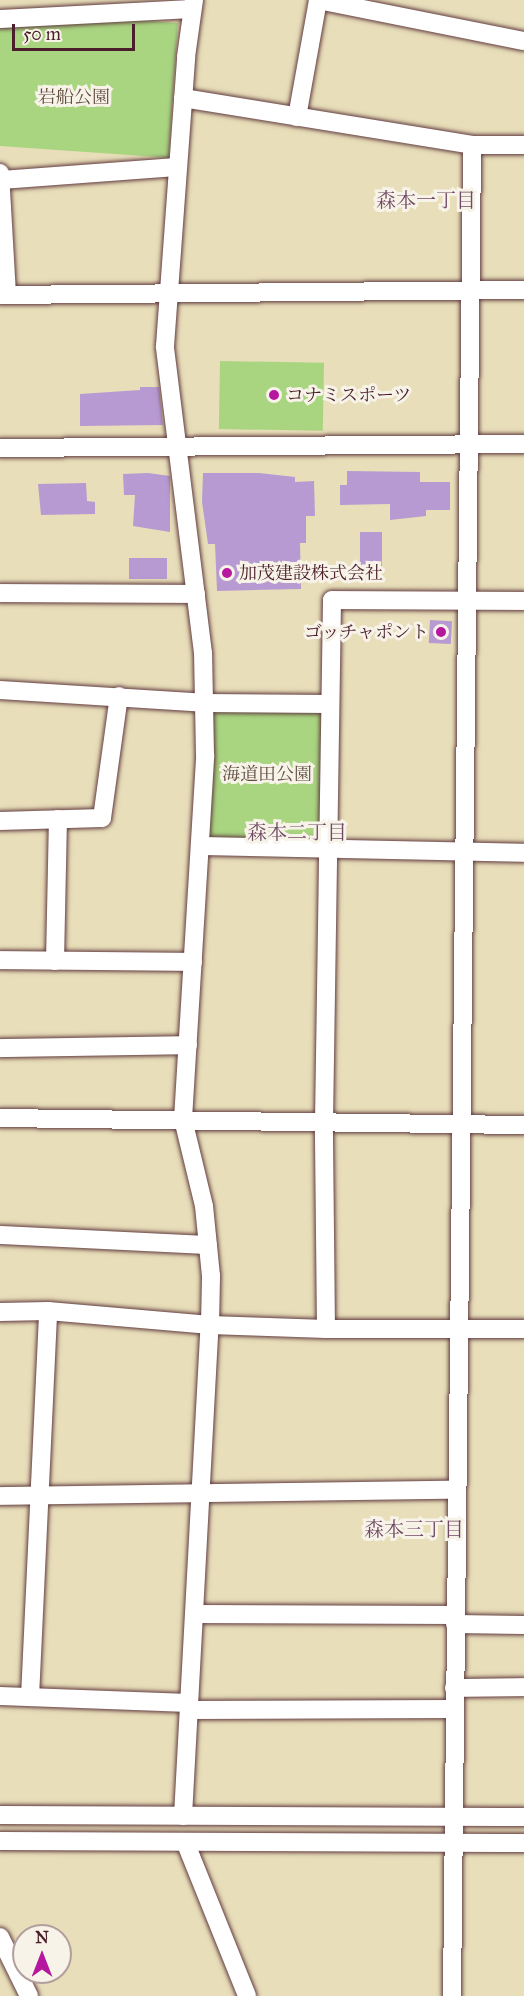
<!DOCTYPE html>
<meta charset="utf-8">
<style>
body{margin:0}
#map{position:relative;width:524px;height:1996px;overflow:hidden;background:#e8deb9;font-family:"IM FELL Great Primer","Noto Serif JP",serif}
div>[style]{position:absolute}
.green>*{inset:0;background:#a9d581;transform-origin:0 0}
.building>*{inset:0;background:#b79ad1;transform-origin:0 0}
.roads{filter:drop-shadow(0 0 2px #623c40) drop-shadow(0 0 2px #623c40)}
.minor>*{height:18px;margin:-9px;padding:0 9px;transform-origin:9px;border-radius:9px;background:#fff}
.dots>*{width:16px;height:16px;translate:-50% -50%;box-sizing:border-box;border:3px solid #f7f3e8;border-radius:50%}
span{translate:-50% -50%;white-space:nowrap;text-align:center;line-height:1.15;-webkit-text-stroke:6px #f7f3e8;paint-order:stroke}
.park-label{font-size:18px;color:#624c40}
.poi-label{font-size:18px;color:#4a1f2b}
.left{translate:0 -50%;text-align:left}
.right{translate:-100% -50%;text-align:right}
.neighbourhood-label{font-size:20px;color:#704a65}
.north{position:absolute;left:12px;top:1924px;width:60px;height:60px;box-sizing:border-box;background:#f7f3e8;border:2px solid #b29e9c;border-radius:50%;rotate:0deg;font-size:16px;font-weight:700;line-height:24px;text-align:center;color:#4a1f2b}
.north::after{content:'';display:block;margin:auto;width:21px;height:27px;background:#b5179e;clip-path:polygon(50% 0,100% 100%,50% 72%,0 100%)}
.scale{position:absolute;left:12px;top:24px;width:123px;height:27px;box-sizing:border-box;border:3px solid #4a1f2b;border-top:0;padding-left:8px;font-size:18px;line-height:21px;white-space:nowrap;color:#4a1f2b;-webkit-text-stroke:4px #f7f3e8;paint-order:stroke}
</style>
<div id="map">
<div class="green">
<i style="left:178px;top:23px;width:135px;height:177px;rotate:94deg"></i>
<i style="left:220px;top:361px;width:104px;height:68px;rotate:1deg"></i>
<i style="left:212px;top:709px;width:111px;height:129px;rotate:1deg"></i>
</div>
<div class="building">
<i style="clip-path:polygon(140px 387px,159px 387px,163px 425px,80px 426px,80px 394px,140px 390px)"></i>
<i style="clip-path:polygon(347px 471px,420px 472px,420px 482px,450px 482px,450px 510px,426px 510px,426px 516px,390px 520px,390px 504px,340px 505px,340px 485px,347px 485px)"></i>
<i style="clip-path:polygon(148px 473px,170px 476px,170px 532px,133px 526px,135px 495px,124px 495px,123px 474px)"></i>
<i style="clip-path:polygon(203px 473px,259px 473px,295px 477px,295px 482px,314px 481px,315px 516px,306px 516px,306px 543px,300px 543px,301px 589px,217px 591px,215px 544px,208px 544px,202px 502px)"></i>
<i style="clip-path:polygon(86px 483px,87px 501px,95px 502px,95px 514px,41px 515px,38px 484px)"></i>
<i style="left:360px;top:532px;width:22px;height:37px"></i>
<i style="left:129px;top:558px;width:38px;height:21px"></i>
<i style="left:430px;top:620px;width:22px;height:23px;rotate:3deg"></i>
</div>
<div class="roads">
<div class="minor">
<i style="left:0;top:19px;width:192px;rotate:-3deg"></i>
<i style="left:183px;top:98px;width:293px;rotate:9.2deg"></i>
<i style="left:472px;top:145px;width:52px"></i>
<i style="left:297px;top:117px;width:119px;rotate:-79.8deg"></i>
<i style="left:318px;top:0;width:210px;rotate:11.3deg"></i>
<i style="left:0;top:173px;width:122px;rotate:86.7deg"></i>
<i style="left:0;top:180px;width:178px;rotate:-4.2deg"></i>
<i style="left:0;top:295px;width:524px;rotate:-0.55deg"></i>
<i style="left:0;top:448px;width:524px;rotate:-0.44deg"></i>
<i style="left:0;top:593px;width:196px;rotate:0.3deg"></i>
<i style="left:0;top:690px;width:204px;rotate:3.6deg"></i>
<i style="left:204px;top:703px;width:125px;rotate:0.5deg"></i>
<i style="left:0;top:821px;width:102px;rotate:-1.7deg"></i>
<i style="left:102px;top:818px;width:123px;rotate:-82.1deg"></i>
<i style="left:200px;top:846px;width:324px;rotate:1.2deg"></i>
<i style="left:0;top:960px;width:193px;rotate:0.6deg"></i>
<i style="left:55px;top:961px;width:142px;rotate:-88.8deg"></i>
<i style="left:0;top:1048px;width:188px;rotate:-0.9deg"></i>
<i style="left:0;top:1118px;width:524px;rotate:0.77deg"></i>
<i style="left:0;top:1235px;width:208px;rotate:2.8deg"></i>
<i style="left:0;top:1312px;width:48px;rotate:-1.2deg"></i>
<i style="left:48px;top:1311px;width:163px;rotate:4.9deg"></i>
<i style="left:210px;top:1325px;width:116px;rotate:2deg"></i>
<i style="left:326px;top:1329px;width:198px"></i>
<i style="left:326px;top:1329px;width:207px;rotate:-90.6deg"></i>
<i style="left:324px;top:1122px;width:522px;rotate:-89.12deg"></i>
<i style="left:332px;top:600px;width:192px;rotate:0.3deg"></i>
<i style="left:0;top:1496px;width:456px;rotate:-0.8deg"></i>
<i style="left:194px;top:1614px;width:261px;rotate:0.2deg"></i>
<i style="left:455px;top:1624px;width:69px;rotate:0.8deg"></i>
<i style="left:454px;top:1688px;width:70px;rotate:-0.8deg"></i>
<i style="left:0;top:1696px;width:189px;rotate:2.1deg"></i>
<i style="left:30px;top:1697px;width:386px;rotate:-87.3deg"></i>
<i style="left:189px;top:1710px;width:265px;rotate:-0.2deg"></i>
<i style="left:0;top:1815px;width:524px;rotate:0.22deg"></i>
<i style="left:183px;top:1816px;width:492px;rotate:-86.9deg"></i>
<i style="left:210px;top:1325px;width:49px;rotate:-88.8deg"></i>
<i style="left:211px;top:1276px;width:70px;rotate:-95.7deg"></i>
<i style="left:204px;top:1206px;width:89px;rotate:-103.6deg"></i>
<i style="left:183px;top:1119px;width:365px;rotate:-86.5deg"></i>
<i style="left:205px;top:755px;width:102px;rotate:-91.1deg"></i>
<i style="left:203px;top:653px;width:309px;rotate:-97.1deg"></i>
<i style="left:165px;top:346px;width:290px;rotate:-85.8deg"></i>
<i style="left:186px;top:57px;width:58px;rotate:-82deg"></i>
<i style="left:0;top:1841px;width:524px;rotate:0.22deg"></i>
<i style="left:186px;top:1844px;width:164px;rotate:68.1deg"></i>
<i style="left:0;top:1937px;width:66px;rotate:63.8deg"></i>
<i style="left:452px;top:1996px;width:1851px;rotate:-89.38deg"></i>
</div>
</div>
<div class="dots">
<i style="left:274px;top:395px;background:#b5179e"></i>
<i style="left:227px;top:573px;background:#b5179e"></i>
<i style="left:441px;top:632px;background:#b5179e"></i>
</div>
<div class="park-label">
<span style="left:74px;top:97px">岩船公園</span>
<span style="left:267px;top:774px">海道田公園</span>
</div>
<div class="poi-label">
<span class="left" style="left:286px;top:395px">コナミスポーツ</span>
<span class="left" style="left:239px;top:573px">加茂建設株式会社</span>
<span class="right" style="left:429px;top:632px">ゴッチャポント</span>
</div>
<div class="neighbourhood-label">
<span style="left:426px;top:200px">森本一丁目</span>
<span style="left:297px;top:832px">森本二丁目</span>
<span style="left:414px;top:1529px">森本三丁目</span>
</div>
<div class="north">N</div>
<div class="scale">50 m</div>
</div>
